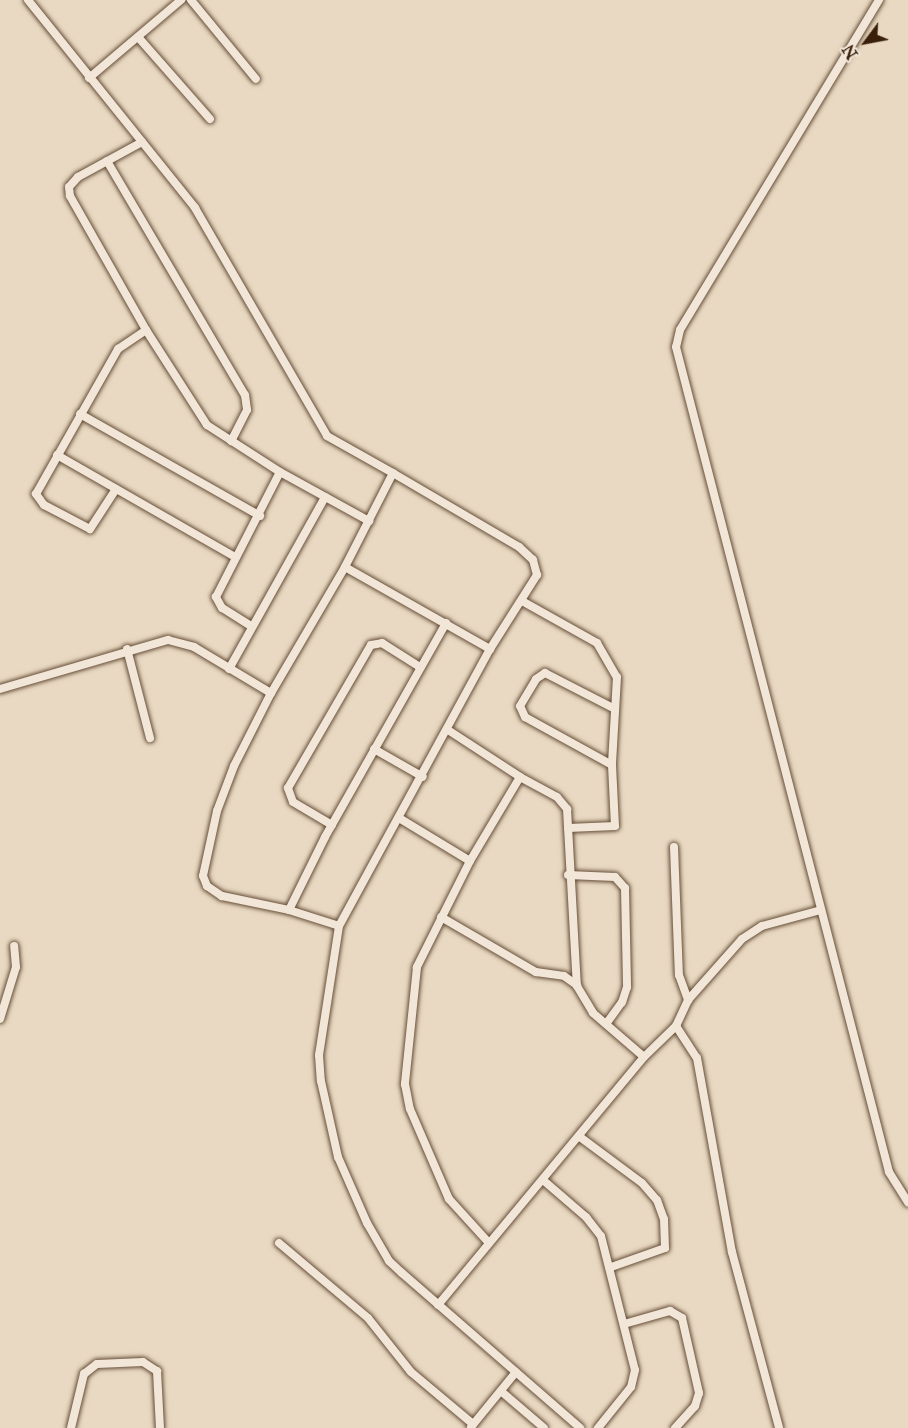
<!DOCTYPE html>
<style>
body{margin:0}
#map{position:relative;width:908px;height:1428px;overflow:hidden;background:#e9d9c2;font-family:"IM FELL Great Primer",serif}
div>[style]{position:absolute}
.roads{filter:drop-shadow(0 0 2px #664e38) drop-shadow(0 0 2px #664e38)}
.minor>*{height:8px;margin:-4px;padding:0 4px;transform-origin:4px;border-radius:4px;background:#f1e6d7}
span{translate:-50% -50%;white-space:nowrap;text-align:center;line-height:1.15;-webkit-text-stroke:4.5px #f1e6d7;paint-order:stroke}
.north{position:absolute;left:836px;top:12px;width:60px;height:60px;-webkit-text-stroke:4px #f1e6d7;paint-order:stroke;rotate:238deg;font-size:16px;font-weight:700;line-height:24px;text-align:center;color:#3a1f0a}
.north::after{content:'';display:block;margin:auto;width:21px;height:27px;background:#3a1f0a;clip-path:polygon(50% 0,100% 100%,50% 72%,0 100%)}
</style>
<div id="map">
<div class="roads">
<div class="minor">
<i style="left:28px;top:0;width:267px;rotate:51.2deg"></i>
<i style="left:195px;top:208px;width:263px;rotate:59.9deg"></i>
<i style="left:327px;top:436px;width:76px;rotate:29.3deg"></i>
<i style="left:393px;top:473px;width:106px;rotate:117.1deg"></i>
<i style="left:345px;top:567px;width:146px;rotate:120.4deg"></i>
<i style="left:271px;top:693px;width:82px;rotate:116.9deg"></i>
<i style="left:234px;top:766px;width:48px;rotate:110.7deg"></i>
<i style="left:217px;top:811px;width:66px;rotate:102.2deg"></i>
<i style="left:203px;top:876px;width:11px;rotate:68deg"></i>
<i style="left:207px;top:886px;width:18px;rotate:34deg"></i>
<i style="left:222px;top:896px;width:68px;rotate:11.8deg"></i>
<i style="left:289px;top:910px;width:52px;rotate:17.7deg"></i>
<i style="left:339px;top:926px;width:131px;rotate:98.8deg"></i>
<i style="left:319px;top:1055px;width:26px;rotate:86deg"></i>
<i style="left:321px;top:1081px;width:78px;rotate:77.4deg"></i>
<i style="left:338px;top:1157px;width:72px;rotate:66.3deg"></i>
<i style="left:367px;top:1223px;width:44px;rotate:59.9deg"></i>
<i style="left:389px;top:1261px;width:18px;rotate:43deg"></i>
<i style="left:402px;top:1273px;width:236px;rotate:41deg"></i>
<i style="left:191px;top:0;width:102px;rotate:50.6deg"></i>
<i style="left:879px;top:0;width:385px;rotate:121.1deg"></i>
<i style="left:680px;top:330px;width:17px;rotate:103deg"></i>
<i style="left:676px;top:347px;width:852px;rotate:75.52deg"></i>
<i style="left:889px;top:1172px;width:36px;rotate:58deg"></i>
<i style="left:138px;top:37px;width:109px;rotate:48.7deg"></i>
<i style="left:89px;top:78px;width:121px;rotate:-40.3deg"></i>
<i style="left:142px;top:142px;width:73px;rotate:151.3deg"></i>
<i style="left:78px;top:177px;width:13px;rotate:132deg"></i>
<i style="left:69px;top:187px;width:9px;rotate:84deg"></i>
<i style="left:70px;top:196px;width:154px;rotate:60.4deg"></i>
<i style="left:146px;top:330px;width:113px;rotate:57.3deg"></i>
<i style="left:207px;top:425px;width:87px;rotate:32.8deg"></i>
<i style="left:280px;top:472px;width:102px;rotate:28.8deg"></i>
<i style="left:107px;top:161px;width:272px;rotate:59.5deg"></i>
<i style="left:245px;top:395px;width:15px;rotate:82deg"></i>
<i style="left:247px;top:410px;width:35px;rotate:117deg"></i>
<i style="left:80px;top:414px;width:207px;rotate:29.5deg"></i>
<i style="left:57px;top:455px;width:205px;rotate:29.8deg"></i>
<i style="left:116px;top:489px;width:48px;rotate:123deg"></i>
<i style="left:90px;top:529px;width:52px;rotate:-152.4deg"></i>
<i style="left:44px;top:505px;width:14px;rotate:-126deg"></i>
<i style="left:36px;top:494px;width:167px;rotate:-60.5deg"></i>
<i style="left:118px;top:349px;width:34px;rotate:-34deg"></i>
<i style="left:345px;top:567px;width:167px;rotate:29.5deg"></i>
<i style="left:522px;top:601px;width:86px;rotate:29.2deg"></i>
<i style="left:597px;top:643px;width:39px;rotate:60deg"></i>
<i style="left:617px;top:677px;width:88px;rotate:93.3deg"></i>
<i style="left:612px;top:765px;width:61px;rotate:87.2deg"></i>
<i style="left:615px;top:826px;width:47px;rotate:177.6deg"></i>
<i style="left:251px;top:626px;width:34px;rotate:-148deg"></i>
<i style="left:222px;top:608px;width:13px;rotate:-119deg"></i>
<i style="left:216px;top:597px;width:140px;rotate:-62.9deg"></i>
<i style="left:127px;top:649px;width:92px;rotate:75.5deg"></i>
<i style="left:229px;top:669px;width:197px;rotate:-60.8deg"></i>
<i style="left:0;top:689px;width:175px;rotate:-16.3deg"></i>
<i style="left:168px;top:640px;width:27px;rotate:15deg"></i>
<i style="left:194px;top:647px;width:90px;rotate:30.9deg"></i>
<i style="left:448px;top:730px;width:86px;rotate:33.1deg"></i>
<i style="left:520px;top:777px;width:98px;rotate:120.8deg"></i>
<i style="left:470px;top:861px;width:119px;rotate:116.6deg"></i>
<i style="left:417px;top:967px;width:118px;rotate:95.9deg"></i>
<i style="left:405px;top:1084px;width:25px;rotate:79deg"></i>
<i style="left:410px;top:1109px;width:98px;rotate:66.6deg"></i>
<i style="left:449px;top:1199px;width:59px;rotate:47.7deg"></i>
<i style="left:374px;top:749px;width:56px;rotate:29.7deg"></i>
<i style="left:612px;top:765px;width:99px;rotate:-151.1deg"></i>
<i style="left:525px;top:717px;width:12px;rotate:-114deg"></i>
<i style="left:520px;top:706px;width:31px;rotate:-59deg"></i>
<i style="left:536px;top:679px;width:11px;rotate:-34deg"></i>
<i style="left:545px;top:673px;width:76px;rotate:27.2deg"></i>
<i style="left:520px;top:777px;width:42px;rotate:28.4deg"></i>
<i style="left:557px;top:797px;width:16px;rotate:50deg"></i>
<i style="left:567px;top:809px;width:177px;rotate:86.8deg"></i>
<i style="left:577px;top:986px;width:31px;rotate:59deg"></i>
<i style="left:593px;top:1013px;width:67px;rotate:40.8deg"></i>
<i style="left:399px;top:818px;width:83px;rotate:31.2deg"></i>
<i style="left:332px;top:825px;width:45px;rotate:-149.5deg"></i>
<i style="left:293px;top:802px;width:15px;rotate:-110deg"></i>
<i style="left:288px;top:788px;width:165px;rotate:-59.9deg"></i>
<i style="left:371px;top:645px;width:11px;rotate:-10deg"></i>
<i style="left:382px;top:643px;width:45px;rotate:32.3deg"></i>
<i style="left:674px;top:847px;width:128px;rotate:87.8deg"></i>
<i style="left:679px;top:975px;width:27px;rotate:70deg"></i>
<i style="left:568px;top:875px;width:47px;rotate:2.4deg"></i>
<i style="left:615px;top:877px;width:15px;rotate:48deg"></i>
<i style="left:625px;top:888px;width:99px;rotate:88.8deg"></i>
<i style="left:627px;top:987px;width:16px;rotate:108deg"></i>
<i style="left:622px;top:1002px;width:27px;rotate:126deg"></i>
<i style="left:289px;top:910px;width:81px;rotate:-63.7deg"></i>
<i style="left:325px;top:837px;width:246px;rotate:-60.5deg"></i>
<i style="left:441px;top:917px;width:110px;rotate:30.1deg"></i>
<i style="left:536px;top:972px;width:28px;rotate:8deg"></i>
<i style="left:564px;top:976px;width:16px;rotate:35deg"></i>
<i style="left:339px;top:926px;width:315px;rotate:-61.4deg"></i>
<i style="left:490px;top:649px;width:88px;rotate:-57.6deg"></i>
<i style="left:537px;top:575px;width:16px;rotate:-105deg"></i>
<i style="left:533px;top:560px;width:19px;rotate:-137deg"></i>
<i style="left:519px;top:547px;width:146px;rotate:-149.6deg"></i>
<i style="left:0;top:1019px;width:54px;rotate:-72.9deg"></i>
<i style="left:16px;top:967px;width:21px;rotate:-95deg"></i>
<i style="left:676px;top:1026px;width:38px;rotate:57deg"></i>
<i style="left:697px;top:1058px;width:197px;rotate:79.8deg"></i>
<i style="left:732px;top:1252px;width:182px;rotate:75deg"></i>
<i style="left:580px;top:1137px;width:77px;rotate:36.6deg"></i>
<i style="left:642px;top:1183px;width:23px;rotate:49deg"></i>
<i style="left:657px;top:1200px;width:20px;rotate:70deg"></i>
<i style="left:664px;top:1219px;width:29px;rotate:88deg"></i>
<i style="left:665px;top:1248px;width:57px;rotate:160.6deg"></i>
<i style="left:543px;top:1180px;width:57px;rotate:40.7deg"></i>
<i style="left:586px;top:1217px;width:24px;rotate:52deg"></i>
<i style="left:601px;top:1236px;width:138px;rotate:75.8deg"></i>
<i style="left:635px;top:1370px;width:17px;rotate:103deg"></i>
<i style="left:631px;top:1387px;width:53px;rotate:128.8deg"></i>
<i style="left:279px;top:1243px;width:116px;rotate:40.1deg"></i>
<i style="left:368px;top:1318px;width:69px;rotate:51.5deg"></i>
<i style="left:411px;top:1372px;width:81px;rotate:40deg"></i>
<i style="left:438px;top:1305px;width:322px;rotate:-50.3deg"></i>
<i style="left:644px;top:1057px;width:45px;rotate:-44.1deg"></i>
<i style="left:676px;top:1026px;width:29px;rotate:-65deg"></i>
<i style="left:688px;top:1000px;width:81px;rotate:-48.5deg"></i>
<i style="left:742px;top:939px;width:24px;rotate:-33deg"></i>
<i style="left:762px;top:926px;width:61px;rotate:-15.2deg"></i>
<i style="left:624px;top:1324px;width:48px;rotate:-15.8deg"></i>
<i style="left:670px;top:1311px;width:14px;rotate:30deg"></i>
<i style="left:682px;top:1318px;width:77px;rotate:77.2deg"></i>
<i style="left:699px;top:1393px;width:14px;rotate:107deg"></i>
<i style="left:695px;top:1406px;width:30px;rotate:132deg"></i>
<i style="left:502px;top:1392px;width:55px;rotate:40.6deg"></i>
<i style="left:471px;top:1427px;width:71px;rotate:-50.7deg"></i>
<i style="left:71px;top:1428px;width:56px;rotate:-76.5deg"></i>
<i style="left:84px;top:1374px;width:16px;rotate:-38deg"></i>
<i style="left:97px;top:1364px;width:46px;rotate:-2.5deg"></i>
<i style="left:143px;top:1362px;width:17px;rotate:33deg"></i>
<i style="left:157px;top:1371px;width:57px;rotate:87deg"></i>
</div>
</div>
<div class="north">N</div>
</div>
